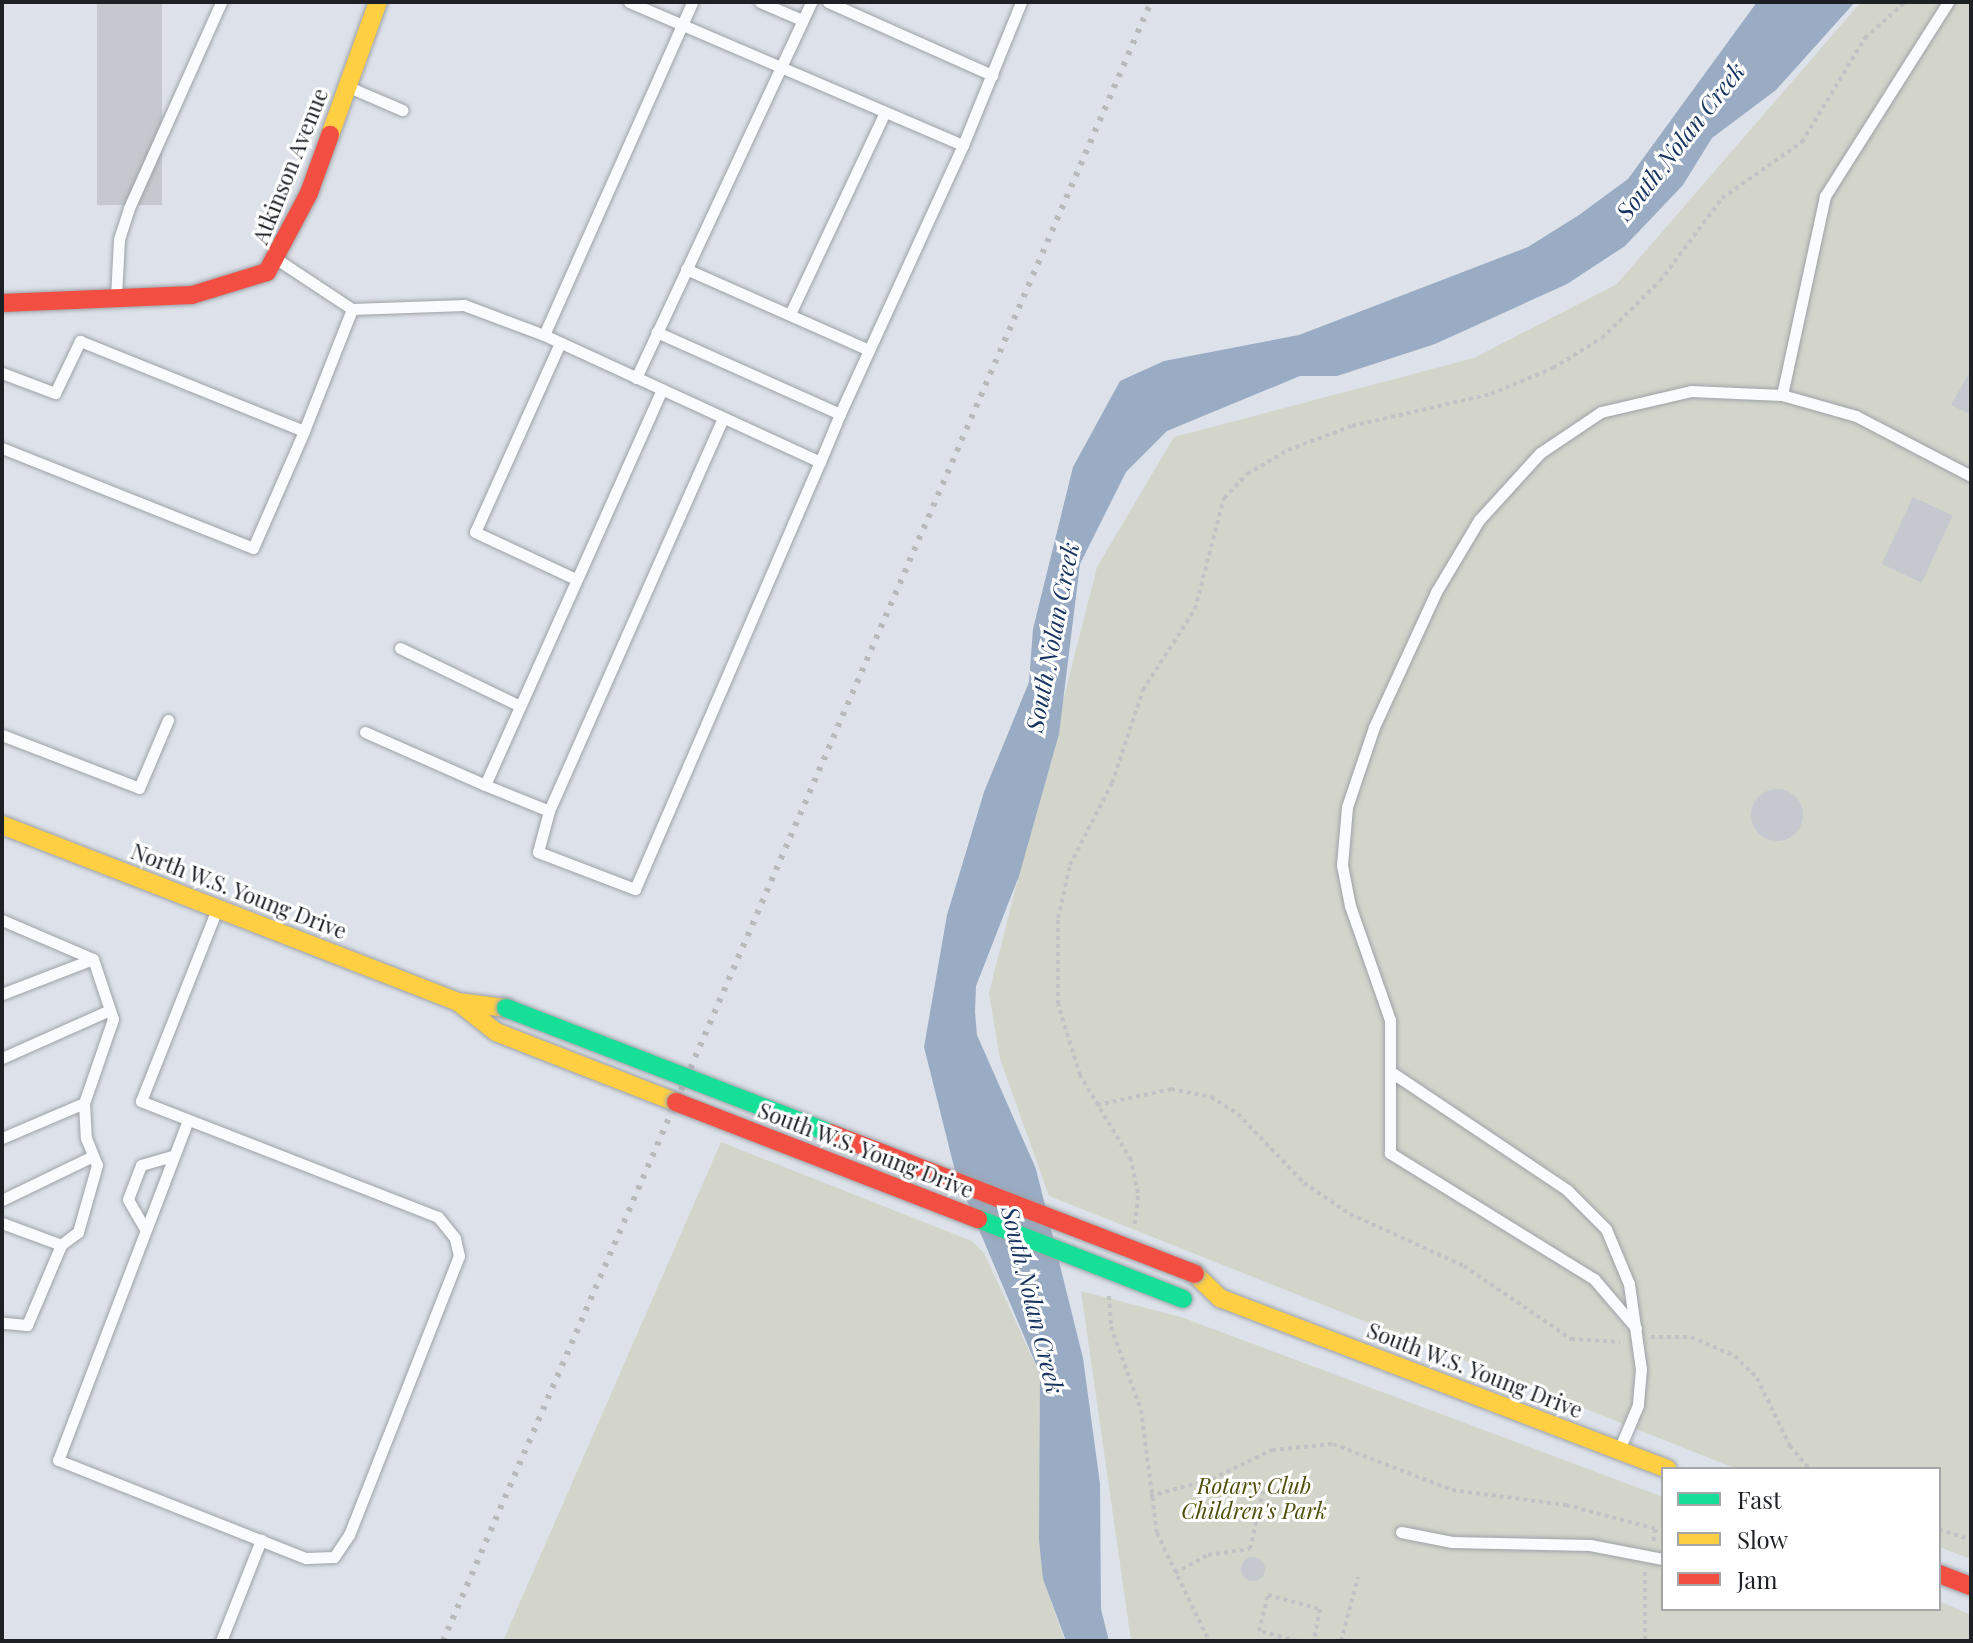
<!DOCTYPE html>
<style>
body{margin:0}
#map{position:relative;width:1973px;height:1643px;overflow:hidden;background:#dde2ea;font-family:"Playfair Display",serif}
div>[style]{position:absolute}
.green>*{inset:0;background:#d3d5ca}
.water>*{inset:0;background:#9aabc4}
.building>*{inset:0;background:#c5c9cf;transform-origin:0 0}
.round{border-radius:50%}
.path>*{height:4px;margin-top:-2px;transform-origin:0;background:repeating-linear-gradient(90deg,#c0c2c4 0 4px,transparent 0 8px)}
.roads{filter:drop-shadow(0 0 2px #9da1a7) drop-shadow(0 0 2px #9da1a7)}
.lane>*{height:11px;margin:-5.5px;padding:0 5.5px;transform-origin:5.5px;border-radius:5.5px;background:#fafbfc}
.slow>*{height:18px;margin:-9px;padding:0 9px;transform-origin:9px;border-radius:9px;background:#ffcf43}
.jam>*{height:18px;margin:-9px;padding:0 9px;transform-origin:9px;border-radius:9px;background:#f24e42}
.rail>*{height:6px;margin-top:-3px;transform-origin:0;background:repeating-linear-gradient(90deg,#b8b9bb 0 4px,transparent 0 12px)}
.bridges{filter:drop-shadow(0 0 2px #9da1a7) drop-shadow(0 0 2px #9da1a7)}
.fast-bridge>*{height:18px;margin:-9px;padding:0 9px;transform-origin:9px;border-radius:9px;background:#16e098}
.jam-bridge>*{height:18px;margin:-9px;padding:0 9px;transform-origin:9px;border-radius:9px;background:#f24e42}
span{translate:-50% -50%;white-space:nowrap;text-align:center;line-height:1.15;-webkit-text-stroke:6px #fff;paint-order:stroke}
.street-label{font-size:22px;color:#1d2126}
.park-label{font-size:22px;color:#4e4e08;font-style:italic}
.water-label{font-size:24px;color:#183561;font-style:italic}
.frame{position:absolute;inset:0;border:4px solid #1d2126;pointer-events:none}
.legend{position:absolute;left:1661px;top:1467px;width:280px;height:144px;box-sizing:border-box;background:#fff;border:2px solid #a5a6a8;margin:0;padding:10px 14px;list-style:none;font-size:24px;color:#1d2126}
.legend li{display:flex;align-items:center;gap:16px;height:40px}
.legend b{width:40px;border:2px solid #a5a6a8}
</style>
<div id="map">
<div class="green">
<i style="clip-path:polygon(1861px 2px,1971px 2px,1971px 1559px,1939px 1547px,1939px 1469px,1737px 1469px,1049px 1196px,1000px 1059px,989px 993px,1097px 567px,1174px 437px,1474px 358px,1617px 284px)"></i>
<i style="clip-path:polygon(721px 1142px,972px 1241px,984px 1253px,1040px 1374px,1043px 1579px,1065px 1641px,503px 1641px)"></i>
<i style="clip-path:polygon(1081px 1291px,1181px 1317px,1663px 1497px,1663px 1609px,1939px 1609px,1939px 1601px,1971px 1615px,1971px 1641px,1131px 1641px)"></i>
</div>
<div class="water">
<i style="clip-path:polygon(1757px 2px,1855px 2px,1776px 90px,1712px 138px,1683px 185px,1625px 246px,1567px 284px,1435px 344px,1337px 376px,1300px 376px,1167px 431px,1126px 472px,1080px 564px,1059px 734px,1019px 876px,976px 986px,975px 1012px,977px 1035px,1036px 1169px,1083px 1358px,1100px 1484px,1101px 1609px,1109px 1641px,1066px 1641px,1043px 1579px,1039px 1540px,1040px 1374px,956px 1175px,924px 1047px,947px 915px,984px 792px,1029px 682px,1033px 629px,1073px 467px,1120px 381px,1164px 361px,1299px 335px,1528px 247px,1579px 215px,1628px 179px)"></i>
</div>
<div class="building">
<i style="left:97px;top:2px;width:65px;height:203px"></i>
<i style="clip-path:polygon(1971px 369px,1971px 415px,1951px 405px)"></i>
<i style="left:1913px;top:497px;width:44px;height:74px;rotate:25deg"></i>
<i class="round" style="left:1751px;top:789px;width:52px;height:52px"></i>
<i class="round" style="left:1241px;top:1557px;width:24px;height:24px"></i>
</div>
<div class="path">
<i style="left:1097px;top:1105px;width:76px;rotate:-12.2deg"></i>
<i style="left:1171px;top:1089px;width:41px;rotate:11.3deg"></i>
<i style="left:1211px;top:1097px;width:32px;rotate:32deg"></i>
<i style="left:1238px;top:1114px;width:95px;rotate:46.3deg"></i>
<i style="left:1304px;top:1183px;width:55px;rotate:34deg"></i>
<i style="left:1350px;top:1214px;width:125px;rotate:24.5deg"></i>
<i style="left:1464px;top:1266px;width:130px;rotate:34.3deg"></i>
<i style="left:1571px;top:1339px;width:49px;rotate:3.5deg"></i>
<i style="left:1135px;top:1224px;width:31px;rotate:-84deg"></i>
<i style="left:1138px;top:1193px;width:34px;rotate:-102deg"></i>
<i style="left:1131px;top:1160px;width:99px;rotate:-121deg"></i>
<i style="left:1080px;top:1075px;width:74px;rotate:-107.2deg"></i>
<i style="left:1058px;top:1004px;width:86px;rotate:-90deg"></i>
<i style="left:1058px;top:918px;width:54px;rotate:-77.2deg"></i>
<i style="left:1070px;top:865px;width:92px;rotate:-62.9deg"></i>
<i style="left:1112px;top:783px;width:98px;rotate:-71.6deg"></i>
<i style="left:1143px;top:690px;width:96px;rotate:-57.3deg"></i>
<i style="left:1195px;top:609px;width:115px;rotate:-75.4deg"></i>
<i style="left:1224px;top:498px;width:33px;rotate:-46deg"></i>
<i style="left:1247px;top:474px;width:48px;rotate:-30.3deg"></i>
<i style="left:1288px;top:450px;width:68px;rotate:-20.6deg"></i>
<i style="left:1352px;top:426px;width:143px;rotate:-13deg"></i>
<i style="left:1491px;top:394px;width:67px;rotate:-22.8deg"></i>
<i style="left:1553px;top:368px;width:57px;rotate:-31.5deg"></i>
<i style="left:1602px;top:338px;width:81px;rotate:-44.5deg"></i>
<i style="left:1660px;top:281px;width:104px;rotate:-53.2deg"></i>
<i style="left:1722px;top:198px;width:98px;rotate:-35deg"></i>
<i style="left:1802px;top:142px;width:122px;rotate:-58.8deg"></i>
<i style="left:1865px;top:38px;width:54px;rotate:-42deg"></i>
<i style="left:1109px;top:1296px;width:31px;rotate:86deg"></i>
<i style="left:1111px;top:1327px;width:88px;rotate:70.1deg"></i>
<i style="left:1141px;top:1410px;width:124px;rotate:82.6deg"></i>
<i style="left:1157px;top:1533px;width:120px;rotate:64.3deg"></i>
<i style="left:1651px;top:1337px;width:40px"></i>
<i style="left:1691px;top:1337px;width:48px;rotate:23.4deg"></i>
<i style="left:1735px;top:1356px;width:31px;rotate:45deg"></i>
<i style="left:1757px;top:1378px;width:76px;rotate:64.1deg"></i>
<i style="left:1790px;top:1446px;width:30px;rotate:50deg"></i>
<i style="left:1150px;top:1496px;width:64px;rotate:-15.3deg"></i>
<i style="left:1212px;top:1479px;width:67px;rotate:-25.8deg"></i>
<i style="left:1272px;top:1450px;width:61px;rotate:-5.6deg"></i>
<i style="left:1333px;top:1444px;width:128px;rotate:21.1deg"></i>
<i style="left:1452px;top:1490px;width:115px;rotate:7.5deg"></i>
<i style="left:1566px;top:1505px;width:93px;rotate:14.9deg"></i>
<i style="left:1656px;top:1529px;width:13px;rotate:103deg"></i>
<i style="left:1939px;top:1529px;width:34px;rotate:19deg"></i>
<i style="left:1645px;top:1572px;width:69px;rotate:90deg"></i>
<i style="left:1175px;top:1573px;width:38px;rotate:-29deg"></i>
<i style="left:1208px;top:1555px;width:42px;rotate:-8.1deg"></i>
<i style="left:1250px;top:1549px;width:68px;rotate:-77.2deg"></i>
<i style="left:1297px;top:1641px;width:39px;rotate:-165deg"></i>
<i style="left:1259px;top:1631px;width:37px;rotate:-76deg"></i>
<i style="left:1268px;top:1595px;width:54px;rotate:15.1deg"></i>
<i style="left:1320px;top:1609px;width:33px;rotate:101deg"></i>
<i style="left:1341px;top:1641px;width:66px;rotate:-75.1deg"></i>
</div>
<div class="roads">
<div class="lane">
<i style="left:629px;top:2px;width:363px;rotate:23.2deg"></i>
<i style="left:963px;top:145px;width:296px;rotate:114.6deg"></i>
<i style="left:840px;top:414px;width:201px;rotate:-155.9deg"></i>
<i style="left:760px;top:2px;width:46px;rotate:23.2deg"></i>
<i style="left:828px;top:2px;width:180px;rotate:24deg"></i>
<i style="left:351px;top:88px;width:56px;rotate:23.3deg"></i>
<i style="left:963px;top:145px;width:154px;rotate:-67.9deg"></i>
<i style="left:686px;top:269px;width:200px;rotate:23.9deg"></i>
<i style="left:116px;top:297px;width:58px;rotate:-87deg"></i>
<i style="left:119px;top:239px;width:33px;rotate:-72deg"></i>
<i style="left:129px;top:208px;width:226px;rotate:-65.9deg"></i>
<i style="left:352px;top:309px;width:112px;rotate:-2deg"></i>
<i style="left:464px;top:305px;width:85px;rotate:20.6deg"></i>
<i style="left:544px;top:335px;width:304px;rotate:24.7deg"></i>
<i style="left:820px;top:462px;width:52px;rotate:-67.4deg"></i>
<i style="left:790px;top:314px;width:223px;rotate:-64.8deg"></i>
<i style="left:544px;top:335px;width:364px;rotate:-66deg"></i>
<i style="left:560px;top:343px;width:207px;rotate:114.2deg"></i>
<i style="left:475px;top:532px;width:111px;rotate:25deg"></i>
<i style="left:2px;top:373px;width:57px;rotate:20.7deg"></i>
<i style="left:55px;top:393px;width:58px;rotate:-64.3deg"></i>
<i style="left:80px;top:341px;width:241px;rotate:21.9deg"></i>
<i style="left:304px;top:431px;width:131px;rotate:-68.5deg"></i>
<i style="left:352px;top:309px;width:89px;rotate:-146.5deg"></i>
<i style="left:636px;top:378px;width:415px;rotate:-65deg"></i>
<i style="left:1782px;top:395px;width:204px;rotate:-77.8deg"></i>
<i style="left:1825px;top:196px;width:230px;rotate:-57.6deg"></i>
<i style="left:723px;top:418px;width:430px;rotate:113.9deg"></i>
<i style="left:549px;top:811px;width:42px;rotate:105deg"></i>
<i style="left:538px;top:852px;width:104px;rotate:20.9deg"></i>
<i style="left:635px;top:889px;width:465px;rotate:-66.6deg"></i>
<i style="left:2px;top:448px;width:270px;rotate:21.7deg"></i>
<i style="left:253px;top:548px;width:128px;rotate:-66.4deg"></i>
<i style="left:400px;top:648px;width:133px;rotate:25.8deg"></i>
<i style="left:365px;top:732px;width:131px;rotate:23.8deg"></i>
<i style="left:485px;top:785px;width:433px;rotate:-65.9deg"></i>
<i style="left:2px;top:735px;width:147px;rotate:21.1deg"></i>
<i style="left:139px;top:788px;width:74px;rotate:-66.9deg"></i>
<i style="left:485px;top:785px;width:69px;rotate:22.1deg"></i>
<i style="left:2px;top:920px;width:99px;rotate:23.2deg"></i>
<i style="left:93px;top:959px;width:63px;rotate:71.6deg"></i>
<i style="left:113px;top:1019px;width:89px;rotate:109deg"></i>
<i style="left:84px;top:1103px;width:35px;rotate:87deg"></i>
<i style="left:86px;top:1138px;width:29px;rotate:68deg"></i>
<i style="left:97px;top:1165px;width:70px;rotate:105.8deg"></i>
<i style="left:78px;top:1232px;width:21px;rotate:143deg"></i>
<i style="left:61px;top:1245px;width:87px;rotate:113deg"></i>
<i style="left:27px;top:1325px;width:25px;rotate:-175deg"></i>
<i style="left:2px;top:994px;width:97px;rotate:-21deg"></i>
<i style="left:2px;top:1058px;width:118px;rotate:-24deg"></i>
<i style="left:1391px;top:1072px;width:212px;rotate:33.8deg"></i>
<i style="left:1567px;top:1190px;width:55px;rotate:45deg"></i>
<i style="left:1606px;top:1229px;width:60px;rotate:67.3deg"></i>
<i style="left:1629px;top:1284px;width:86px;rotate:82deg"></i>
<i style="left:1641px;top:1369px;width:36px;rotate:95deg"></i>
<i style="left:1638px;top:1405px;width:49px;rotate:112.9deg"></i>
<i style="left:188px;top:1120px;width:364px;rotate:110.9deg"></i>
<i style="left:58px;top:1460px;width:267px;rotate:21.6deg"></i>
<i style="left:306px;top:1558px;width:28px;rotate:-2deg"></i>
<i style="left:334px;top:1557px;width:27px;rotate:-56deg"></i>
<i style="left:349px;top:1535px;width:300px;rotate:-68.5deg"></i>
<i style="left:459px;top:1256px;width:18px;rotate:-103deg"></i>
<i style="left:455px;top:1238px;width:27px;rotate:-129deg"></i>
<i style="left:438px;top:1217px;width:319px;rotate:-158.7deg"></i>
<i style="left:141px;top:1101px;width:206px;rotate:-68.4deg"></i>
<i style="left:2px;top:1138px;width:89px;rotate:-23.1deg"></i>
<i style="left:2px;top:1200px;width:101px;rotate:-25.8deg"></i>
<i style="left:2px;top:1223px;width:63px;rotate:20.4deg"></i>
<i style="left:145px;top:1229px;width:34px;rotate:-120deg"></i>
<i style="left:128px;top:1199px;width:36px;rotate:-69deg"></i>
<i style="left:141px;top:1165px;width:33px;rotate:-16deg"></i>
<i style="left:1636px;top:1328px;width:65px;rotate:-130.6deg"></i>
<i style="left:1594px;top:1279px;width:240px;rotate:-148.3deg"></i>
<i style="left:1390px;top:1153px;width:133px;rotate:-90deg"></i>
<i style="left:1390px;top:1020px;width:121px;rotate:-109.3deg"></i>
<i style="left:1350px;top:906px;width:42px;rotate:-101deg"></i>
<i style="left:1342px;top:865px;width:58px;rotate:-85.1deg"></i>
<i style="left:1347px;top:807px;width:84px;rotate:-71.4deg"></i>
<i style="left:1374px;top:727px;width:149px;rotate:-65.3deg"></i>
<i style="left:1436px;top:592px;width:84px;rotate:-59.2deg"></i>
<i style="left:1479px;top:520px;width:91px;rotate:-47.7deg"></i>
<i style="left:1540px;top:453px;width:73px;rotate:-33.9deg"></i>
<i style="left:1601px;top:412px;width:92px;rotate:-13.1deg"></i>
<i style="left:1691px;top:391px;width:91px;rotate:2.5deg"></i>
<i style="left:1782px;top:395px;width:77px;rotate:15.8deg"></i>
<i style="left:1856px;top:416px;width:130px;rotate:27.6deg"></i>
<i style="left:1401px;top:1532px;width:52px;rotate:11.1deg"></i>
<i style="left:1452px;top:1542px;width:138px;rotate:1.2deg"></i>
<i style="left:1590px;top:1545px;width:74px;rotate:10.9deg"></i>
<i style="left:221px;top:1641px;width:109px;rotate:-68.4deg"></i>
</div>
<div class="slow">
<i style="left:330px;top:135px;width:141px;rotate:-70.2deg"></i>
<i style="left:2px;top:825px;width:489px;rotate:21.2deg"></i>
<i style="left:458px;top:1002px;width:48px;rotate:7.1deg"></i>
<i style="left:458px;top:1002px;width:48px;rotate:38.3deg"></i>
<i style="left:496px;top:1032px;width:193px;rotate:21.3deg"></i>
<i style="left:1195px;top:1274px;width:35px;rotate:44deg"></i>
<i style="left:1220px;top:1298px;width:479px;rotate:20.9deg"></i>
</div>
<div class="jam">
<i style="left:2px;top:303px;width:190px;rotate:-2.4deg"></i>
<i style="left:192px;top:295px;width:78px;rotate:-17deg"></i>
<i style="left:267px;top:272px;width:89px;rotate:-62deg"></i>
<i style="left:309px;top:193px;width:62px;rotate:-70.1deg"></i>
<i style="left:1939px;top:1574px;width:34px;rotate:21deg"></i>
</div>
</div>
<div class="rail">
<i style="left:443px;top:1641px;width:1785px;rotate:-66.64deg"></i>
</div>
<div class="bridges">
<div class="fast-bridge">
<i style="left:506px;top:1008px;width:347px;rotate:21.1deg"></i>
<i style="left:978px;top:1219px;width:220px;rotate:21.3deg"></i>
</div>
<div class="jam-bridge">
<i style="left:676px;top:1102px;width:324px;rotate:21.2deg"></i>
<i style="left:830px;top:1133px;width:391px;rotate:21.1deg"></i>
</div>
</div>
<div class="street-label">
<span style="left:290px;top:166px;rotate:-68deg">Atkinson Avenue</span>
<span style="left:239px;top:891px;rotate:21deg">North W.S. Young Drive</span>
<span style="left:866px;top:1150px;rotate:21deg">South W.S. Young Drive</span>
<span style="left:1475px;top:1370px;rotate:21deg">South W.S. Young Drive</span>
</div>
<div class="park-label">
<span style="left:1254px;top:1498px">Rotary Club<br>Children's Park</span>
</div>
<div class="water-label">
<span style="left:1680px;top:141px;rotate:-52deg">South Nolan Creek</span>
<span style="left:1052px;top:637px;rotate:-79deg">South Nolan Creek</span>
<span style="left:1033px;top:1300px;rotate:76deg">South Nolan Creek</span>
</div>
<div class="frame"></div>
<ul class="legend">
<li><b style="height:10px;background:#16e098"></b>Fast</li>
<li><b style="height:10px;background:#ffcf43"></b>Slow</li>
<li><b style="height:10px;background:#f24e42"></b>Jam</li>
</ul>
</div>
